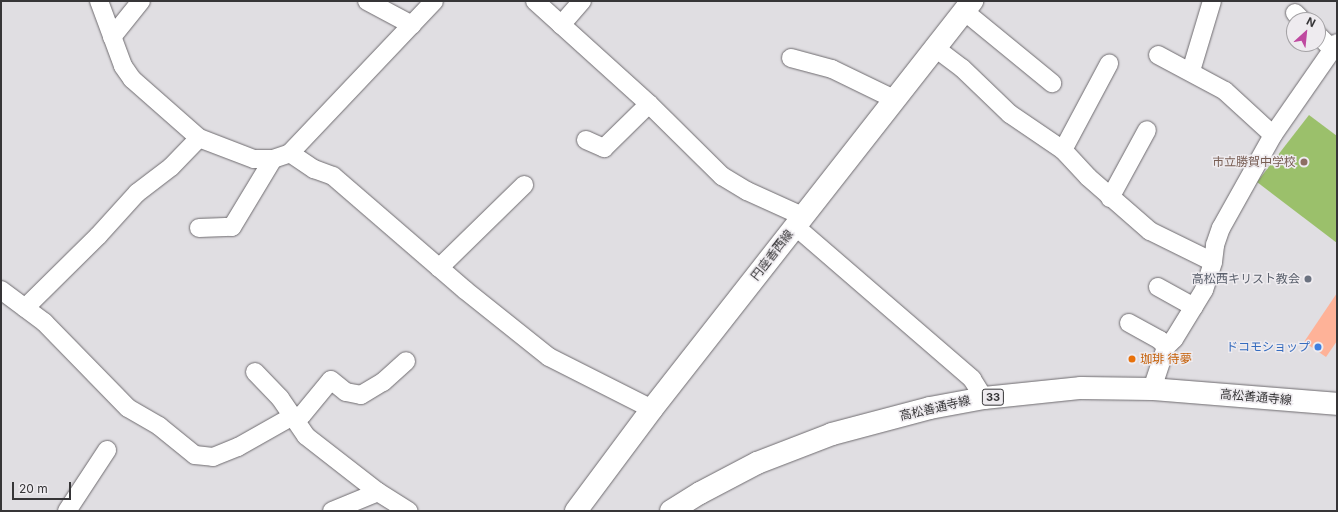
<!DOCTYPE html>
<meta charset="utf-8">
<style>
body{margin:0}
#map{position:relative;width:1338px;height:512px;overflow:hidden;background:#e0dee2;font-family:Inter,"Noto Sans JP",sans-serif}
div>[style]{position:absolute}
.green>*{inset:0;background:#9bc06b}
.building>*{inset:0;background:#feb298}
.roads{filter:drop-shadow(0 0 1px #6e6b6f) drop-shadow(0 0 1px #6e6b6f)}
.street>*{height:18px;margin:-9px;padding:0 9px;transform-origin:9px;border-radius:9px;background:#fff}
.secondary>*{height:22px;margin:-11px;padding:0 11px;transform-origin:11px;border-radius:11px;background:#fff}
.primary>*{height:22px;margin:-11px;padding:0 11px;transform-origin:11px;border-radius:11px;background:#fff}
.dots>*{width:11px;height:11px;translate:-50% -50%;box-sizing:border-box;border:2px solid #eeebef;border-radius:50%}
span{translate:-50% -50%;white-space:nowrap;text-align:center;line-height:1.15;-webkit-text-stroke:3px #eeebef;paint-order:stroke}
.shield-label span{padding:1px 3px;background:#eeebef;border:1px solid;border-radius:3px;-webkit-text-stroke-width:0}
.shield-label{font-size:11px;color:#363537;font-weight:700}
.education-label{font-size:12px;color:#785e54}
.right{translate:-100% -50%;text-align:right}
.street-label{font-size:12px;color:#363537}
.worship-label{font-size:12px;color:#5b616d}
.shop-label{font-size:12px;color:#366cbe}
.food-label{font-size:12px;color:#c56008}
.left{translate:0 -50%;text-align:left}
.frame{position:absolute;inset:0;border:2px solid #363537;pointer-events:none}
.north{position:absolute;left:1286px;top:12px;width:40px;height:40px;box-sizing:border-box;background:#eeebef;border:1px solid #a4a2a5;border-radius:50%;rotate:27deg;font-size:11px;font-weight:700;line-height:16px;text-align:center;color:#363537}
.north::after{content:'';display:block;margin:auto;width:14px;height:18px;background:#bf49a0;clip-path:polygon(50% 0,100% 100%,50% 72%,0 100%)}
.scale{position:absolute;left:12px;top:482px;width:59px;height:18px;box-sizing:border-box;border:2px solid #363537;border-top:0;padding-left:5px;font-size:12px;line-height:14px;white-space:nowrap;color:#363537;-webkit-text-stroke:3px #eeebef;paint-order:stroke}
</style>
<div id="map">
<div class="green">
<i style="clip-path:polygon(1309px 115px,1337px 136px,1337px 243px,1257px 182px)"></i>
</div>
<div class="building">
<i style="clip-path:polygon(1337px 293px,1337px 341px,1326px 357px,1304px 342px)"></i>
</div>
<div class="roads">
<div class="street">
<i style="left:99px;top:1px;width:69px;rotate:69.7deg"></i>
<i style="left:123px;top:66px;width:16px;rotate:55deg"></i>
<i style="left:132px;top:79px;width:89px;rotate:41.4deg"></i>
<i style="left:199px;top:138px;width:59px;rotate:20.9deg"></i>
<i style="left:254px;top:159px;width:19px"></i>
<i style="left:273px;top:159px;width:18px;rotate:-19deg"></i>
<i style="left:290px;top:153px;width:29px;rotate:34deg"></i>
<i style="left:314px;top:169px;width:20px;rotate:20deg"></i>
<i style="left:333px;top:176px;width:174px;rotate:40.8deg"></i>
<i style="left:465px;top:290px;width:107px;rotate:38.6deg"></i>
<i style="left:549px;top:357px;width:115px;rotate:26.8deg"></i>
<i style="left:367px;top:1px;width:51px;rotate:28.1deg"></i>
<i style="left:535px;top:1px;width:154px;rotate:42.1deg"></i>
<i style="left:649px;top:104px;width:103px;rotate:44.6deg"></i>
<i style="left:722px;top:176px;width:29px;rotate:31deg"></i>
<i style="left:747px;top:191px;width:60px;rotate:24.4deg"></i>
<i style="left:964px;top:11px;width:114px;rotate:39.3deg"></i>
<i style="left:1295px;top:13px;width:10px;rotate:45deg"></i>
<i style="left:561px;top:25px;width:32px;rotate:-49deg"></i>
<i style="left:1318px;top:35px;width:20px;rotate:45deg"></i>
<i style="left:112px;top:37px;width:46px;rotate:-51.1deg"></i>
<i style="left:934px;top:47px;width:35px;rotate:37deg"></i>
<i style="left:962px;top:68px;width:66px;rotate:43.8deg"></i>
<i style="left:1010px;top:114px;width:64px;rotate:34.2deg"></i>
<i style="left:1063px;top:150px;width:37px;rotate:47deg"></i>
<i style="left:1088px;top:177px;width:82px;rotate:41.1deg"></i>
<i style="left:1150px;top:231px;width:70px;rotate:26.2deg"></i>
<i style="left:1158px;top:55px;width:76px;rotate:28.2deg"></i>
<i style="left:1225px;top:91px;width:65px;rotate:42.5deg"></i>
<i style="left:791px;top:58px;width:42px;rotate:15deg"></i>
<i style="left:832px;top:69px;width:69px;rotate:25.8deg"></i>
<i style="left:1191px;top:71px;width:73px;rotate:-73.3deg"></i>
<i style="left:586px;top:140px;width:20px;rotate:24deg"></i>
<i style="left:604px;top:148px;width:63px;rotate:-44.4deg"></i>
<i style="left:1063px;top:150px;width:98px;rotate:-61.9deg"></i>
<i style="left:290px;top:153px;width:209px;rotate:-46.5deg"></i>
<i style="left:1110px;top:198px;width:77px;rotate:-61.4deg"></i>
<i style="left:795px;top:226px;width:234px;rotate:40.8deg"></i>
<i style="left:972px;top:379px;width:22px;rotate:58deg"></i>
<i style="left:199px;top:228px;width:33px;rotate:-2deg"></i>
<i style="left:232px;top:227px;width:79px;rotate:-58.9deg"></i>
<i style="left:439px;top:268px;width:119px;rotate:-44.3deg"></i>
<i style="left:1158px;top:287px;width:41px;rotate:29.1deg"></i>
<i style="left:1px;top:290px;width:54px;rotate:36.7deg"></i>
<i style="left:44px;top:322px;width:120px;rotate:45.7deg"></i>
<i style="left:128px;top:408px;width:36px;rotate:30deg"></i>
<i style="left:159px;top:426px;width:46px;rotate:38.9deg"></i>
<i style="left:195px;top:455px;width:18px;rotate:6deg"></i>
<i style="left:213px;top:457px;width:27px;rotate:-22deg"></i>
<i style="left:238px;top:447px;width:61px;rotate:-29.5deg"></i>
<i style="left:291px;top:417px;width:11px;rotate:-10deg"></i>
<i style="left:302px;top:415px;width:45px;rotate:-50.4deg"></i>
<i style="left:331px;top:380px;width:19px;rotate:39deg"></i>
<i style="left:346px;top:392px;width:15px;rotate:11deg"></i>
<i style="left:361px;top:395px;width:26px;rotate:-31deg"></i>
<i style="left:383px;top:382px;width:31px;rotate:-42deg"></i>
<i style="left:25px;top:308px;width:103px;rotate:-44.6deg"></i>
<i style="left:98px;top:236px;width:58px;rotate:-47.8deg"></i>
<i style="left:137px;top:193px;width:43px;rotate:-37.4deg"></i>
<i style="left:171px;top:167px;width:40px;rotate:-46deg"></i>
<i style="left:1129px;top:323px;width:35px;rotate:29deg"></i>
<i style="left:1160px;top:340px;width:9px;rotate:49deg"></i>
<i style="left:255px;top:372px;width:36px;rotate:46deg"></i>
<i style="left:280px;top:398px;width:46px;rotate:55.6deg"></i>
<i style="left:306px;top:436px;width:91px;rotate:37.9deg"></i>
<i style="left:378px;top:492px;width:36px;rotate:32deg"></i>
<i style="left:1152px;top:389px;width:44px;rotate:-71.6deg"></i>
<i style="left:1166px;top:347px;width:11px;rotate:-45deg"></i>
<i style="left:1174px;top:339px;width:57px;rotate:-58.5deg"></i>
<i style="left:1204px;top:290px;width:29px;rotate:-72deg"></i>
<i style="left:1213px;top:262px;width:17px;rotate:-83deg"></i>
<i style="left:1215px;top:245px;width:18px;rotate:-71deg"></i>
<i style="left:1221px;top:228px;width:107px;rotate:-60.8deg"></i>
<i style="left:1273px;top:135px;width:112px;rotate:-55.2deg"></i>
<i style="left:67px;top:511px;width:73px;rotate:-56.7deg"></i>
<i style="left:332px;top:511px;width:50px;rotate:-22.4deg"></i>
</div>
<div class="secondary">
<i style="left:576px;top:511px;width:127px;rotate:-53.3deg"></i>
<i style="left:652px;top:409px;width:519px;rotate:-51.89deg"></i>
</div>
<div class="primary">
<i style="left:671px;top:511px;width:34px;rotate:-32deg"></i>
<i style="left:700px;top:493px;width:64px;rotate:-27.8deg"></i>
<i style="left:757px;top:463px;width:80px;rotate:-21.1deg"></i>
<i style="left:832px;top:434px;width:101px;rotate:-14.9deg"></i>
<i style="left:930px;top:408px;width:55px;rotate:-10.5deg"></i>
<i style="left:984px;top:398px;width:98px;rotate:-5.9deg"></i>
<i style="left:1081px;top:388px;width:71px;rotate:0.8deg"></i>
<i style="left:1152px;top:389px;width:186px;rotate:4.6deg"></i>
</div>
</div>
<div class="dots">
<i style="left:1304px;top:162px;background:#8d6e63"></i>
<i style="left:1308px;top:279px;background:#6b7280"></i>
<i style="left:1318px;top:347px;background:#3f7fe0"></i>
<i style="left:1132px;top:359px;background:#e8710a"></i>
</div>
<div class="shield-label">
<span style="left:993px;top:397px">33</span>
</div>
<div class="education-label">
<span class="right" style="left:1296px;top:162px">市立勝賀中学校</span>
</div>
<div class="street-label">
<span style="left:772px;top:255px;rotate:-52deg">円座香西線</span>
<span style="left:1256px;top:397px;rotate:5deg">高松善通寺線</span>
<span style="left:935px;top:408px;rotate:-13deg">高松善通寺線</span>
</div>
<div class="worship-label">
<span class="right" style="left:1300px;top:279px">高松西キリスト教会</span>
</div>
<div class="shop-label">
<span class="right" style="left:1310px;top:347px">ドコモショップ</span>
</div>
<div class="food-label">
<span class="left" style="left:1140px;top:359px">珈琲 待夢</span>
</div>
<div class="frame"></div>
<div class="north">N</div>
<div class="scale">20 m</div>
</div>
